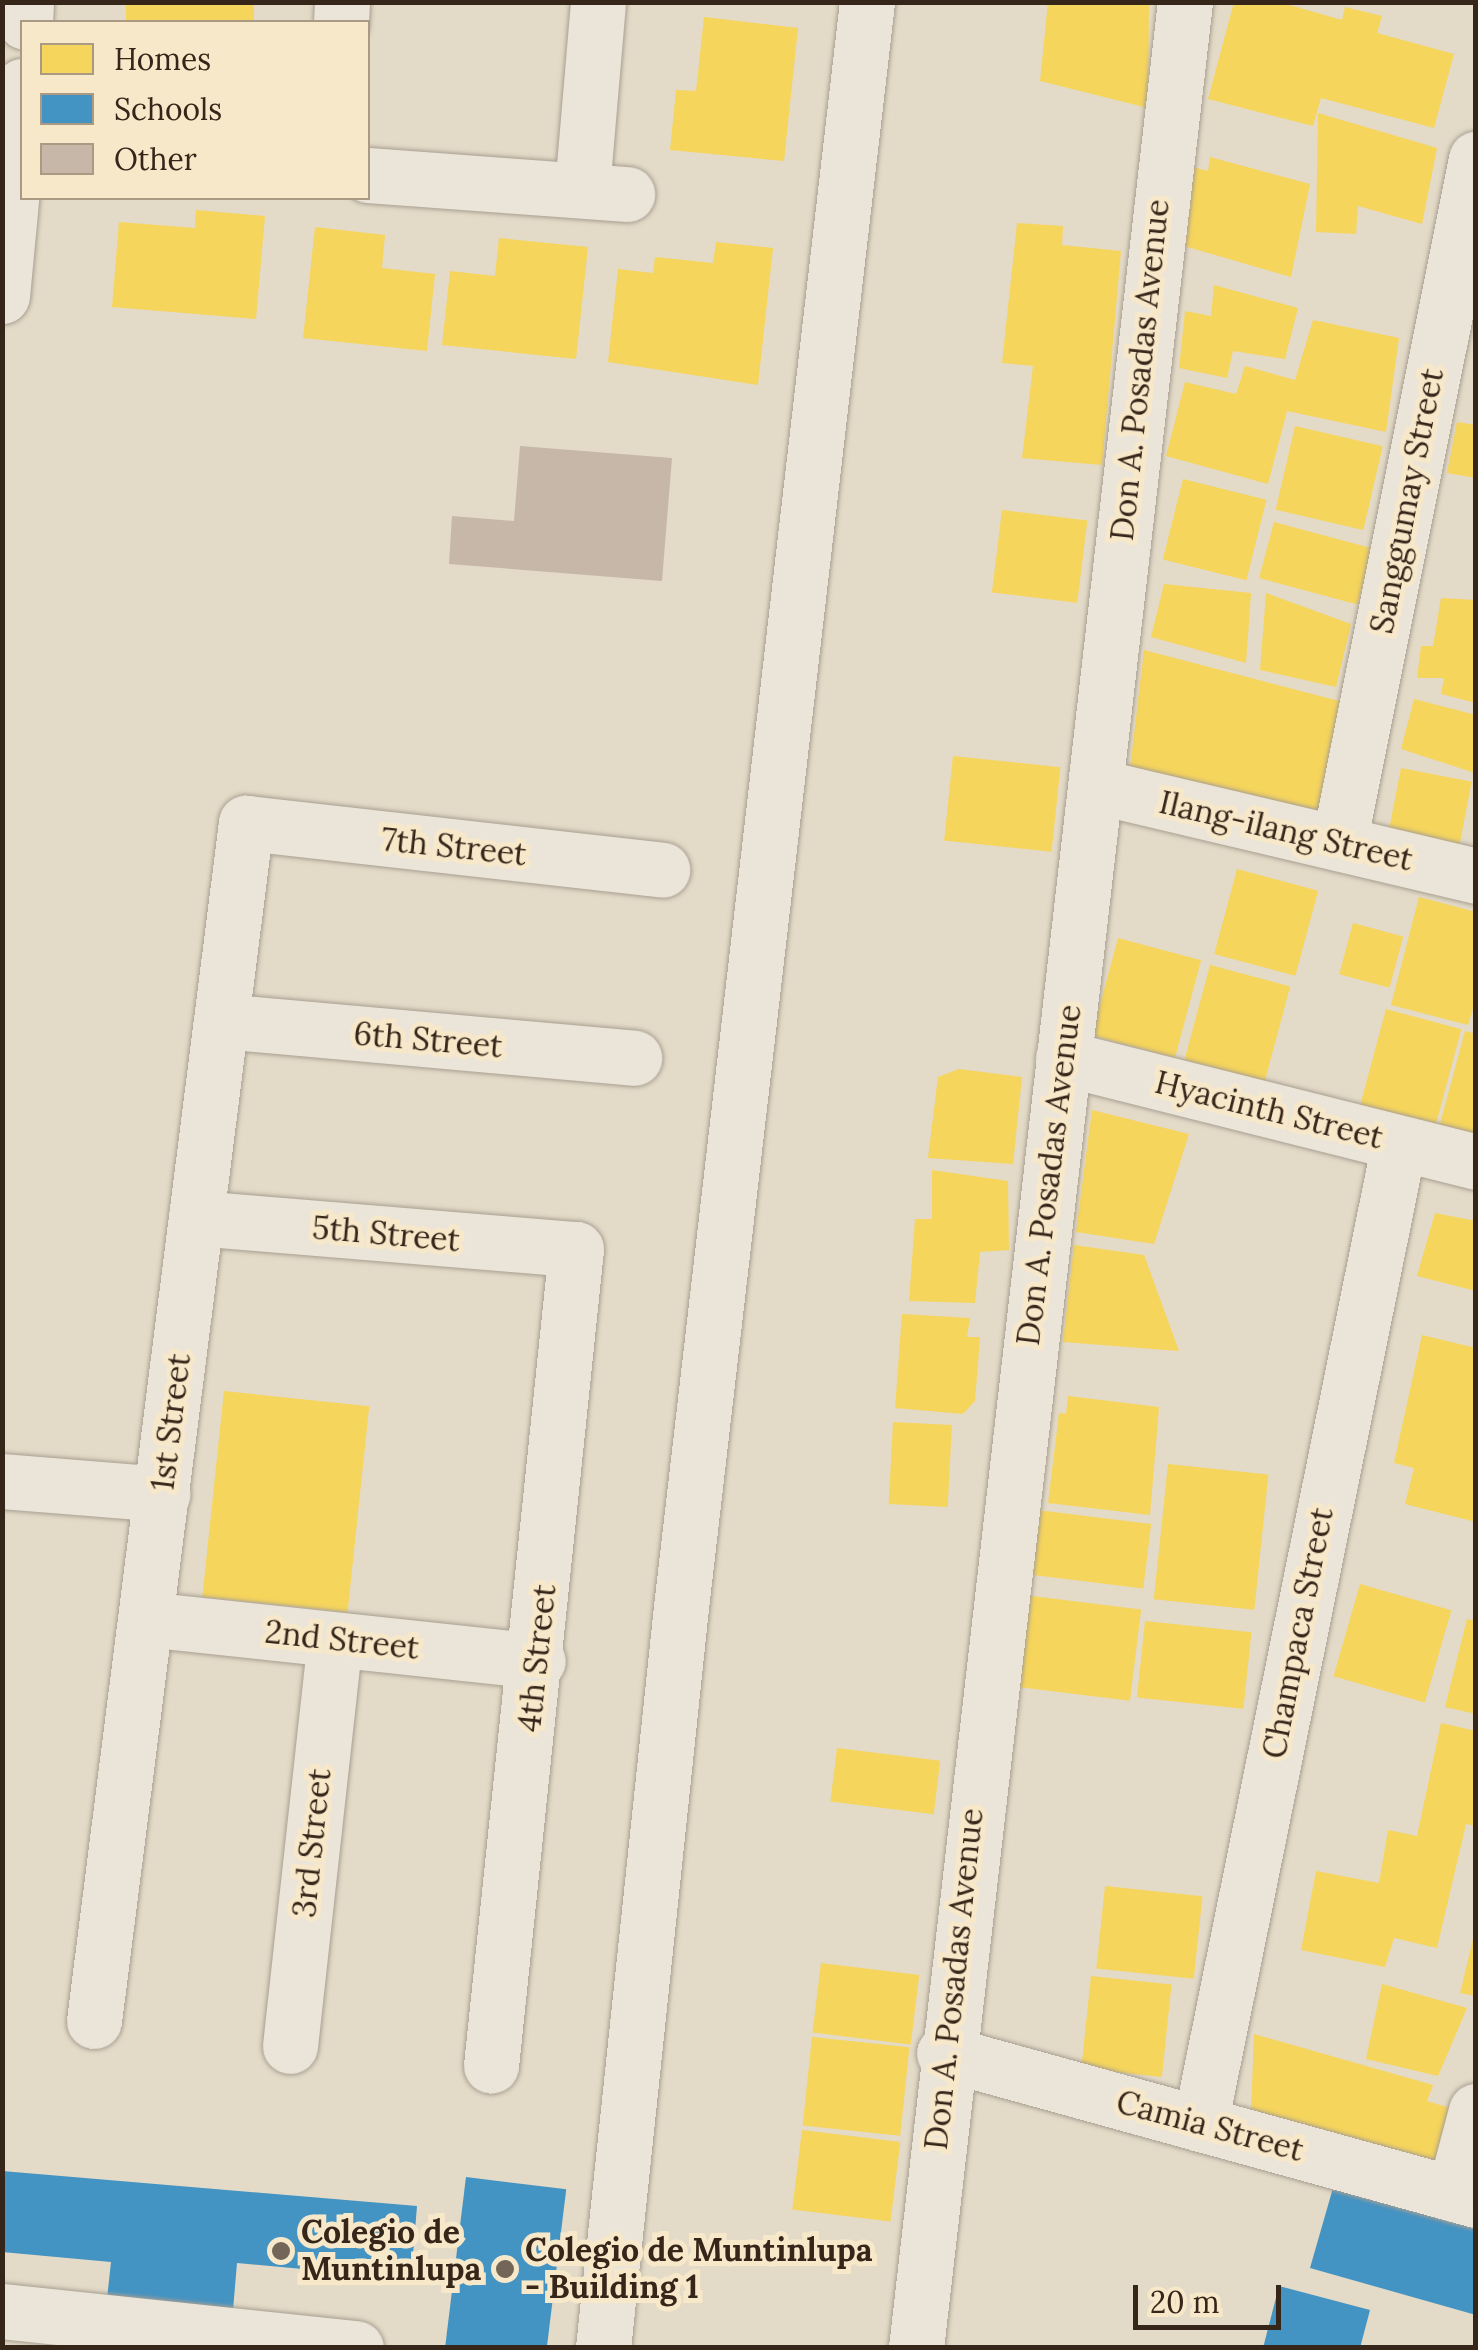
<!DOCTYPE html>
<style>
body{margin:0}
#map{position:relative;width:1478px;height:2350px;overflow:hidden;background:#e3dac7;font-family:Lora,serif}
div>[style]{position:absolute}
.homes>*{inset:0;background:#f6d55c;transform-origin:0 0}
.schools>*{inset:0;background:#4393c3;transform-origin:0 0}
.building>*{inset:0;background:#c7b7a8}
.roads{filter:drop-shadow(0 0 2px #a89f91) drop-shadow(0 0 2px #a89f91)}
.minor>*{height:55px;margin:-27.5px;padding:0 27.5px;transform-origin:27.5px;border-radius:27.5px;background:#ebe4d9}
.dots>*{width:28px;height:28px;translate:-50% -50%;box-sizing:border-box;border:5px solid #f7e8ca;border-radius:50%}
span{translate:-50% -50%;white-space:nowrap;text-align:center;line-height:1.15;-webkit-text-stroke:10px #f7e8ca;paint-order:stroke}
.street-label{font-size:32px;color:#36261a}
.poi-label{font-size:32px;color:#36261a;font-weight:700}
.left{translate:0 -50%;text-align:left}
.frame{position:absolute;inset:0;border:5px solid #36261a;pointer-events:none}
.legend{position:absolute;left:20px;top:20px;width:350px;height:180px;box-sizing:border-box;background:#f7e8ca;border:2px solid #aa9a84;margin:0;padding:12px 18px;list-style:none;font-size:30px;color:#36261a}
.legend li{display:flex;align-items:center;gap:20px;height:50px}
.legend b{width:50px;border:2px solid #aa9a84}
.scale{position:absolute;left:1133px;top:2285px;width:148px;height:45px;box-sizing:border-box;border:5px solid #36261a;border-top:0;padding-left:12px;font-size:30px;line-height:35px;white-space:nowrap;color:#36261a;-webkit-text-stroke:8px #f7e8ca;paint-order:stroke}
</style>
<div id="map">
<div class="homes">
<i style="left:126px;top:2px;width:128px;height:20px"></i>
<i style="clip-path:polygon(1048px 2px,1149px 2px,1148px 108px,1040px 81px)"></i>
<i style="clip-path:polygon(1234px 2px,1279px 2px,1342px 20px,1345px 7px,1382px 16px,1377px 33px,1454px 54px,1434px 128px,1321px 98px,1313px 126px,1208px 99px)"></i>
<i style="clip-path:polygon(704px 17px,798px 28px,784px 161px,670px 150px,676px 90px,696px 91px)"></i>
<i style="clip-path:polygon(1318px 113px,1437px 148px,1422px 224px,1358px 206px,1356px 234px,1316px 232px)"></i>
<i style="clip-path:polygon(1210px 157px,1310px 184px,1291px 277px,1177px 244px,1189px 166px,1208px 171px)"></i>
<i style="clip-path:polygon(196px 210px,265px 216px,256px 319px,112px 307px,119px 222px,195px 228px)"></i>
<i style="clip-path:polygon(1017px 223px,1063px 226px,1062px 245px,1121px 251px,1102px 465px,1022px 458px,1033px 366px,1002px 363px)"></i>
<i style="clip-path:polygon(315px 227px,385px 235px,382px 268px,435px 274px,427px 351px,303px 338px)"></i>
<i style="clip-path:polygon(499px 238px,588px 247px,576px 359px,442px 345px,450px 271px,495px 276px)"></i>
<i style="clip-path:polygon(716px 242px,773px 248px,758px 385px,608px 362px,618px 269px,653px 273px,655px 257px,713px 263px)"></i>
<i style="clip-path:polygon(1214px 285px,1298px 308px,1285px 359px,1233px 351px,1227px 378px,1179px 368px,1185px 311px,1211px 316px)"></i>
<i style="clip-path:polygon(1313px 320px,1399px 338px,1386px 432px,1287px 411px,1268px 484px,1166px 456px,1185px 382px,1236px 394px,1245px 366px,1295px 380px)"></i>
<i style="clip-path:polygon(1457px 422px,1476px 425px,1476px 478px,1447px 473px)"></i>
<i style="left:1295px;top:426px;width:90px;height:86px;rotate:13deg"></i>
<i style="left:1183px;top:479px;width:86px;height:83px;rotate:14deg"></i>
<i style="left:1002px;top:510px;width:86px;height:83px;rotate:7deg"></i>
<i style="left:1274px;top:522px;width:102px;height:58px;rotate:15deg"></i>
<i style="clip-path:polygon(1164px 584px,1251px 593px,1246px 663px,1151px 637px)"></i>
<i style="clip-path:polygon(1266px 593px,1351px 624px,1336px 687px,1260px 670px)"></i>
<i style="clip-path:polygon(1441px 598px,1476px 600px,1476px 703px,1441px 694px,1444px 678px,1417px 678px,1421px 646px,1433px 646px)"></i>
<i style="clip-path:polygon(1144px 650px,1343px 702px,1321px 820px,1129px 777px)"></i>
<i style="clip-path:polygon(1414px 699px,1476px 715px,1475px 773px,1401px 749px)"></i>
<i style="left:953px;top:756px;width:108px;height:85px;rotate:6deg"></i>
<i style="left:1401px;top:768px;width:72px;height:73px;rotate:11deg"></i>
<i style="left:1237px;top:869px;width:84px;height:88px;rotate:15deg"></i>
<i style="clip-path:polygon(1419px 897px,1476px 912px,1476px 999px,1468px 1025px,1391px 1005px)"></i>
<i style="left:1353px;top:923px;width:52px;height:53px;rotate:15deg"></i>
<i style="left:1118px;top:938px;width:86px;height:101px;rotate:15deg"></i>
<i style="left:1210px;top:965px;width:83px;height:98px;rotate:15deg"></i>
<i style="left:1386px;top:1009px;width:78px;height:108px;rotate:15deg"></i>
<i style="clip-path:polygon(1465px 1031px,1476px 1034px,1476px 1145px,1437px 1135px)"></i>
<i style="clip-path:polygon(959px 1069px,1022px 1077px,1013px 1164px,928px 1158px,938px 1077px)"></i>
<i style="clip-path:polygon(1092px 1110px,1189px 1134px,1154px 1244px,1076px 1232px)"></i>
<i style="clip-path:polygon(932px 1170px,1008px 1181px,1009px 1250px,980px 1252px,975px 1303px,909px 1301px,915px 1219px,932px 1219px)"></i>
<i style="clip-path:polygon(1435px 1213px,1476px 1221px,1476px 1291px,1417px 1276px)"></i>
<i style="clip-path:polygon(1074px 1245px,1144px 1255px,1179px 1351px,1063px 1342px)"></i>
<i style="clip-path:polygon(902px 1314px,970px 1318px,967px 1337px,980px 1337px,975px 1401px,963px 1414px,895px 1408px)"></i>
<i style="clip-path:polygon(1422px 1335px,1476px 1348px,1476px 1522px,1405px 1504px,1414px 1468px,1394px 1463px)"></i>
<i style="left:224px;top:1391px;width:146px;height:207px;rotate:6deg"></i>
<i style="clip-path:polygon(1068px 1396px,1159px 1407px,1150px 1515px,1048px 1503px,1059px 1413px,1066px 1414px)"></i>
<i style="left:893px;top:1422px;width:59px;height:82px;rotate:3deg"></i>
<i style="left:1168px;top:1464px;width:101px;height:136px;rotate:6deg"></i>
<i style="left:1037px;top:1510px;width:115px;height:65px;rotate:7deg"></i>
<i style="left:1360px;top:1584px;width:95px;height:96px;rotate:16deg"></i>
<i style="left:1024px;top:1595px;width:118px;height:92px;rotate:7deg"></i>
<i style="clip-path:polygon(1467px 1619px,1476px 1621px,1476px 1714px,1445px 1707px)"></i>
<i style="left:1145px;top:1621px;width:107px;height:77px;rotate:6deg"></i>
<i style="clip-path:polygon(1441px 1723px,1476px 1731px,1476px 1826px,1466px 1824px,1437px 1948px,1394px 1938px,1385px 1967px,1301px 1950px,1316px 1871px,1379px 1883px,1388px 1830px,1417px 1836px)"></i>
<i style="left:837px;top:1748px;width:104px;height:54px;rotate:7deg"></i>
<i style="left:1105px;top:1886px;width:98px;height:83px;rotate:6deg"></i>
<i style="clip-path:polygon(1474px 1935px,1476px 1935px,1476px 1996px,1460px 1993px)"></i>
<i style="left:821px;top:1963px;width:99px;height:70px;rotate:7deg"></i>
<i style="left:1091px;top:1976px;width:81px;height:93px;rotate:6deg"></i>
<i style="clip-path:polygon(1382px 1984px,1467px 2008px,1438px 2076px,1366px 2059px)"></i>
<i style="clip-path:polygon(1254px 2034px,1433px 2085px,1427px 2101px,1450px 2108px,1434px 2172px,1251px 2112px)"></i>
<i style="left:812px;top:2037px;width:98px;height:89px;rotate:6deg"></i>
<i style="left:802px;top:2130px;width:99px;height:80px;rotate:7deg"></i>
</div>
<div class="schools">
<i style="clip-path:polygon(2px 2171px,417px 2206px,411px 2279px,237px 2263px,233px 2310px,107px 2299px,111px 2262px,2px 2252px)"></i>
<i style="left:466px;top:2177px;width:101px;height:173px;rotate:7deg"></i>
<i style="clip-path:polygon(1335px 2181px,1476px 2221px,1476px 2315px,1310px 2268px)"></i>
<i style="clip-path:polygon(1279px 2286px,1370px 2310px,1360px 2348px,1263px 2348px)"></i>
</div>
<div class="building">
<i style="clip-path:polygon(520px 446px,672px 458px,662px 581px,449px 564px,452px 516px,514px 521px)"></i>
</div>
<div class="roads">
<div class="minor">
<i style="left:25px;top:22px;width:20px;rotate:-87deg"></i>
<i style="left:341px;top:22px;width:20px;rotate:-87deg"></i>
<i style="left:368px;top:175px;width:260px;rotate:4.2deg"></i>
<i style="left:582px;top:189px;width:188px;rotate:-85.1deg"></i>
<i style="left:2px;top:296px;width:211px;rotate:-84.6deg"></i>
<i style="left:1096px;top:786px;width:391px;rotate:13.3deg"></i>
<i style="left:1339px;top:843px;width:698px;rotate:-78.67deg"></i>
<i style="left:222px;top:1021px;width:414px;rotate:5.1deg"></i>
<i style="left:1063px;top:1058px;width:426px;rotate:14.1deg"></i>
<i style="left:196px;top:1218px;width:381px;rotate:4.7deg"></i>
<i style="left:576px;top:1249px;width:821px;rotate:95.94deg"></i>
<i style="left:2px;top:1481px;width:161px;rotate:4.6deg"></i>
<i style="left:146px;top:1619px;width:394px;rotate:6.1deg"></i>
<i style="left:94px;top:2021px;width:1208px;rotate:-82.77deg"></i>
<i style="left:246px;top:823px;width:419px;rotate:6.4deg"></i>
<i style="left:290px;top:2046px;width:408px;rotate:-83.7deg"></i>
<i style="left:944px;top:2053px;width:552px;rotate:15.45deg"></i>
<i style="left:1200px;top:2124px;width:1001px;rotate:-78.53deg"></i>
<i style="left:1454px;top:2194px;width:86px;rotate:-75.2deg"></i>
<i style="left:2px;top:2311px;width:356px;rotate:6deg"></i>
<i style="left:603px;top:2348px;width:745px;rotate:-83.99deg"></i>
<i style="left:681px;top:1607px;width:1616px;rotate:-83.39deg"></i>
<i style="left:916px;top:2348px;width:2361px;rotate:-83.46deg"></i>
</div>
</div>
<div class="dots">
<i style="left:281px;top:2251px;background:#736557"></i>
<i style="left:505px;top:2269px;background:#736557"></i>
</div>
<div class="street-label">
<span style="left:1140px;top:370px;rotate:-84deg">Don A. Posadas Avenue</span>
<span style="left:1407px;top:501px;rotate:-79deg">Sanggumay Street</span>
<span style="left:1286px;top:831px;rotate:13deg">Ilang-ilang Street</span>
<span style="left:454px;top:847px;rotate:6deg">7th Street</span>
<span style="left:428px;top:1040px;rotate:5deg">6th Street</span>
<span style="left:1269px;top:1110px;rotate:14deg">Hyacinth Street</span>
<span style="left:1049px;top:1175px;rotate:-83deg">Don A. Posadas Avenue</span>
<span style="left:386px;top:1234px;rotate:5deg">5th Street</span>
<span style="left:171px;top:1422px;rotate:-83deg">1st Street</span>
<span style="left:1298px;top:1633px;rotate:-79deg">Champaca Street</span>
<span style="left:342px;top:1640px;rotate:6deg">2nd Street</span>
<span style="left:537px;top:1658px;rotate:-84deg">4th Street</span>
<span style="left:312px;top:1843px;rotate:-84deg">3rd Street</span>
<span style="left:954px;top:1979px;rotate:-84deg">Don A. Posadas Avenue</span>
<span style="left:1210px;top:2126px;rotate:15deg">Camia Street</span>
</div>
<div class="poi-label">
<span class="left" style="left:301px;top:2251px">Colegio de<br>Muntinlupa</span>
<span class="left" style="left:525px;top:2269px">Colegio de Muntinlupa<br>- Building 1</span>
</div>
<div class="frame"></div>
<ul class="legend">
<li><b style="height:28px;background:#f6d55c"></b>Homes</li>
<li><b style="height:28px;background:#4393c3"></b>Schools</li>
<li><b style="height:28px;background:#c7b7a8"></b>Other</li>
</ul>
<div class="scale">20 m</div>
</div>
